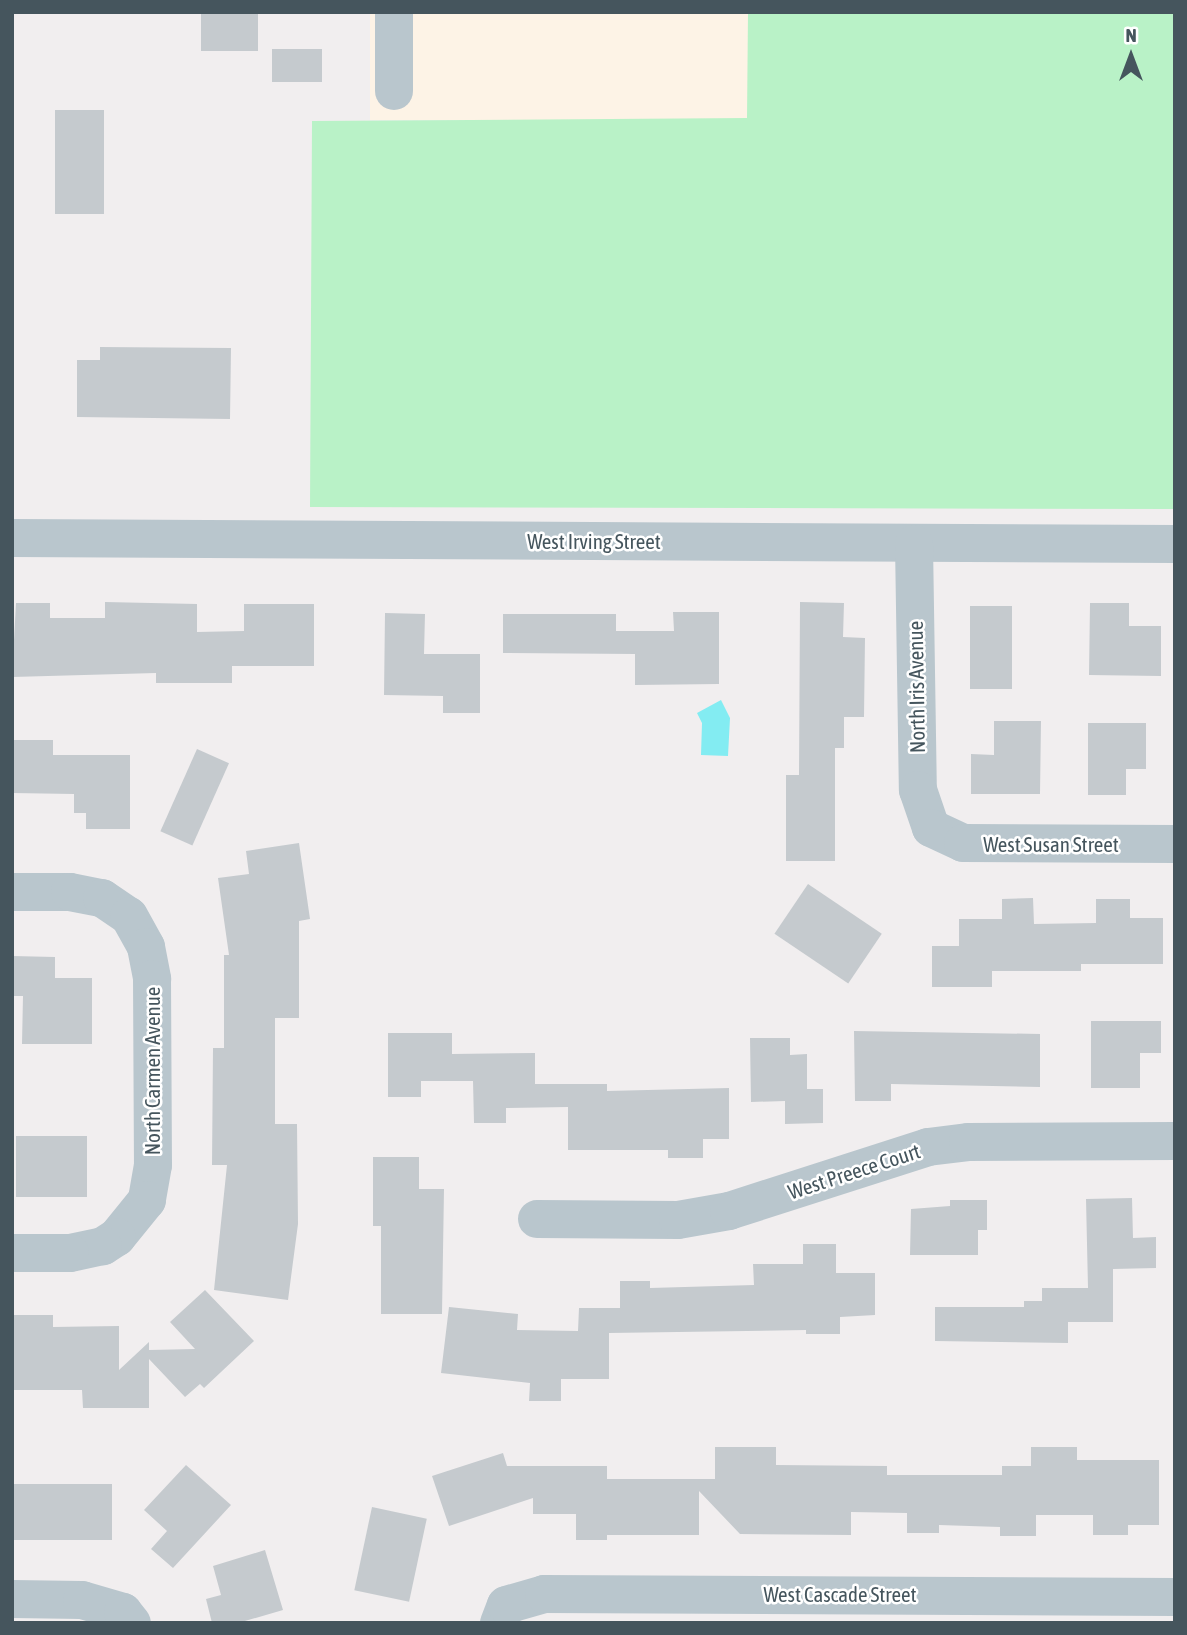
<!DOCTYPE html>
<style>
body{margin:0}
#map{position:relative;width:1187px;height:1635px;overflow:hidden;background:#f1eeef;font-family:"Asap Condensed",sans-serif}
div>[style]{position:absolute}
.commercial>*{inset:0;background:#fdf3e6;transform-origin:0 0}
.green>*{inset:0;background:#b9f2c7}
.water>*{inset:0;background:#83ecf2}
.building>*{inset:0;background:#c5cace;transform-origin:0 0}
.minor>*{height:38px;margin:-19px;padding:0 19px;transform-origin:19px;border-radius:19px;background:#b9c6cd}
span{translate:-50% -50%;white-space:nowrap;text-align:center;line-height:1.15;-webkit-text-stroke:5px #fff;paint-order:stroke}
.street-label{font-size:21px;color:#45555d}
.frame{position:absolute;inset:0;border:14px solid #45555d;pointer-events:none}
.north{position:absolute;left:1096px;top:21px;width:70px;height:70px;-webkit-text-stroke:5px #fff;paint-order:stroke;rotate:0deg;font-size:19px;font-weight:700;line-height:28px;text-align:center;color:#45555d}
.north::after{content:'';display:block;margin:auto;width:24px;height:32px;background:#45555d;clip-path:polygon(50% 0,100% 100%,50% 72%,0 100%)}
</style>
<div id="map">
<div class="commercial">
<i style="left:370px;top:12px;width:378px;height:108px"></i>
</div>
<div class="green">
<i style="clip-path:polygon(748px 12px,1175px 12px,1175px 509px,310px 507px,312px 121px,747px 118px)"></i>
</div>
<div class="water">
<i style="clip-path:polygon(721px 700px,730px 718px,728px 756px,701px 755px,702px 723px,697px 713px)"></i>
</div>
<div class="building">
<i style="left:201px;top:12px;width:57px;height:39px"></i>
<i style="left:272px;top:49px;width:50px;height:33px"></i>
<i style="left:55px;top:110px;width:49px;height:104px"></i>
<i style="clip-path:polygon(100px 347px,231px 348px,230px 419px,77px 417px,77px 360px,100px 360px)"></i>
<i style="clip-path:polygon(105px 602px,197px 604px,197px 632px,244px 631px,244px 604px,314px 604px,314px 666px,232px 666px,232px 683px,156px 683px,156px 673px,12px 677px,16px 603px,50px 603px,50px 618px,105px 618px)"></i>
<i style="clip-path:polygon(800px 602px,844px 603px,843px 637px,865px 638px,864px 717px,844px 717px,844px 748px,835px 748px,835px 861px,786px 861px,786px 775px,799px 775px)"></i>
<i style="clip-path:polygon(1090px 603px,1129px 603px,1129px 626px,1161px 626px,1161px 676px,1089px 675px)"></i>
<i style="left:970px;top:606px;width:42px;height:83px"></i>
<i style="clip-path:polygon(673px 612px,719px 612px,719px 684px,635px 685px,635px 654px,503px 653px,503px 614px,616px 614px,616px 631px,674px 631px)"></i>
<i style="clip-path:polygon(385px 613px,425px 614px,424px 654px,480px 654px,480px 713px,443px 713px,443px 696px,384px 695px)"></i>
<i style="clip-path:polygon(994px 721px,1041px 721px,1040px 794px,971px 794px,971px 754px,994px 755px)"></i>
<i style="clip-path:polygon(1088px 723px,1146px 723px,1146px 769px,1126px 769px,1126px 795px,1088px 795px)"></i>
<i style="clip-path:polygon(12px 740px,53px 740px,53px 755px,130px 755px,130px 829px,86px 829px,86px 813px,74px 813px,74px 794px,12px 793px)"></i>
<i style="left:197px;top:749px;width:35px;height:90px;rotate:24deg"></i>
<i style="clip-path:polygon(299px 843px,310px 919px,299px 921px,299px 1018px,275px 1018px,275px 1124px,297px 1124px,298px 1224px,288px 1300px,214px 1290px,227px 1165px,212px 1165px,213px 1048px,224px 1048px,224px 955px,229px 955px,218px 878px,249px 874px,246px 851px)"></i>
<i style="left:808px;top:884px;width:89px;height:60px;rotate:34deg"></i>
<i style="clip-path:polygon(1033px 898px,1034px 924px,1096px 923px,1096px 899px,1130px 899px,1130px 918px,1163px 918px,1163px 964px,1081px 964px,1081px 971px,992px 971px,992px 987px,932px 987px,932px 946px,959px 946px,959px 919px,1002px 919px,1002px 899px)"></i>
<i style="clip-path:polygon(12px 956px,55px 957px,55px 978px,92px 978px,92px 1044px,22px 1044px,23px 996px,12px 996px)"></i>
<i style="clip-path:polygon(1091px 1021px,1161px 1021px,1161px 1053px,1140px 1053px,1140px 1088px,1091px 1088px)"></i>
<i style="clip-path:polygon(854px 1031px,1040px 1034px,1040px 1087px,891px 1084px,891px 1101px,855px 1101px)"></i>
<i style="clip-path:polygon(388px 1033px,452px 1033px,452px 1054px,535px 1053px,535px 1084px,607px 1084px,607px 1091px,729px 1088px,729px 1139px,703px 1139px,703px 1158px,668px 1158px,668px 1150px,568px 1150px,568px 1107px,506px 1108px,506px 1123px,474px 1123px,473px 1081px,421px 1081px,421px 1097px,388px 1097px)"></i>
<i style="clip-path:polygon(750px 1038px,790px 1038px,790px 1055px,807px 1054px,807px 1089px,823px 1089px,823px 1123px,785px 1124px,785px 1101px,751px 1102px)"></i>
<i style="left:16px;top:1136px;width:71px;height:61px"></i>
<i style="clip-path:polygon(373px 1157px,419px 1157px,419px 1189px,444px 1189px,442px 1314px,381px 1314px,381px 1226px,373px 1226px)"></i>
<i style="clip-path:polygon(1132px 1198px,1133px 1238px,1156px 1237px,1156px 1268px,1113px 1269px,1113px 1322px,1068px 1322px,1068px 1343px,935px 1341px,935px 1307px,1024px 1307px,1024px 1301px,1042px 1301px,1042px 1288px,1088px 1288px,1086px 1199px)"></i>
<i style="clip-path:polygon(950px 1200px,987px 1200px,987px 1230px,978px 1230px,978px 1255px,910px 1255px,911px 1209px,950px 1206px)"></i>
<i style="clip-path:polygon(803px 1244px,836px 1244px,836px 1273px,875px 1273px,875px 1315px,840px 1317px,840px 1334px,806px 1334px,806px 1330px,609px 1333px,609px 1379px,561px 1379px,561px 1401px,529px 1401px,530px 1383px,441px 1373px,449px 1307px,518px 1314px,517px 1330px,578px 1331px,579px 1308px,620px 1308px,620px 1281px,650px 1281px,650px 1288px,754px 1285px,753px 1264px,803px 1264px)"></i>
<i style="clip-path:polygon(205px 1290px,254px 1341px,204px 1388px,200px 1384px,185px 1397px,149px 1359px,149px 1408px,83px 1408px,82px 1390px,12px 1390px,12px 1315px,53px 1315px,53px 1327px,119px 1326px,119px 1370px,149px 1342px,149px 1350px,195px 1349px,170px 1322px)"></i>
<i style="clip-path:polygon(715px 1447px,776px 1447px,776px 1465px,887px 1466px,887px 1475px,1002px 1475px,1002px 1466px,1031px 1466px,1031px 1447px,1077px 1447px,1077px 1460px,1159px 1460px,1159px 1525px,1128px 1525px,1128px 1535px,1093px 1535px,1093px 1515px,1036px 1515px,1036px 1536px,1000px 1536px,1000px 1527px,939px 1525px,939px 1533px,907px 1533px,907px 1513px,851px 1512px,851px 1535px,740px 1534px,699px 1491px,699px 1535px,607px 1535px,607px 1540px,576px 1540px,576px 1514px,533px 1514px,533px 1498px,449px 1526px,432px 1476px,503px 1453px,507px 1466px,607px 1466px,607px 1479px,715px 1479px)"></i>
<i style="clip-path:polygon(186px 1465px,231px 1505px,173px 1568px,151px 1549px,167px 1531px,144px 1510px)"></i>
<i style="left:12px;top:1484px;width:100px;height:56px"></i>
<i style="left:372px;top:1507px;width:56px;height:85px;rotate:12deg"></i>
<i style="clip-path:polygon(265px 1550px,283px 1610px,238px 1623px,212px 1623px,206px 1599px,221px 1595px,213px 1566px)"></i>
</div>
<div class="minor">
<i style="left:394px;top:12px;width:79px;rotate:90deg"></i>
<i style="left:12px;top:538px;width:1163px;rotate:0.3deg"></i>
<i style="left:914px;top:544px;width:246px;rotate:89.1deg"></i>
<i style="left:918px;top:790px;width:40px;rotate:71.1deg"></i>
<i style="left:931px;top:828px;width:35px;rotate:25deg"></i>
<i style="left:963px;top:843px;width:212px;rotate:0.3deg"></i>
<i style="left:12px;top:892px;width:58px"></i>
<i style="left:70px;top:892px;width:33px;rotate:11deg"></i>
<i style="left:102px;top:898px;width:32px;rotate:34deg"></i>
<i style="left:129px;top:916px;width:35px;rotate:61deg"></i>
<i style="left:146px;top:947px;width:33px;rotate:79deg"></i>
<i style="left:152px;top:979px;width:186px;rotate:89.7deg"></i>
<i style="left:153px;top:1165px;width:36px;rotate:100deg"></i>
<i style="left:147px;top:1200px;width:48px;rotate:129deg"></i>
<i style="left:117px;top:1237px;width:17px;rotate:147deg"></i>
<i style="left:103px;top:1246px;width:34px;rotate:168deg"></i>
<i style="left:70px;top:1253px;width:58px;rotate:180deg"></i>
<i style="left:537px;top:1219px;width:141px;rotate:0.4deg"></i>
<i style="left:678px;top:1220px;width:52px;rotate:-10deg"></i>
<i style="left:729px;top:1211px;width:209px;rotate:-17.8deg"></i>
<i style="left:928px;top:1147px;width:40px;rotate:-7.1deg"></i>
<i style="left:968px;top:1142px;width:207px;rotate:-0.3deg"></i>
<i style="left:12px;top:1599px;width:70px;rotate:0.8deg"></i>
<i style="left:82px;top:1600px;width:43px;rotate:16.3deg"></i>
<i style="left:123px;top:1612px;width:14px;rotate:51deg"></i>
<i style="left:499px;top:1623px;width:19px;rotate:-69deg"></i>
<i style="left:506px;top:1605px;width:40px;rotate:-16deg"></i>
<i style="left:544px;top:1594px;width:631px;rotate:0.27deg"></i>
</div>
<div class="street-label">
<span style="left:594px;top:541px">West Irving Street</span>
<span style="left:916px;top:687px;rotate:-91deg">North Iris Avenue</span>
<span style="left:1051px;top:844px">West Susan Street</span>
<span style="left:152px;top:1071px;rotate:-90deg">North Carmen Avenue</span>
<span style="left:854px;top:1171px;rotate:-18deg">West Preece Court</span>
<span style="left:840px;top:1594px">West Cascade Street</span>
</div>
<div class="frame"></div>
<div class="north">N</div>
</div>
